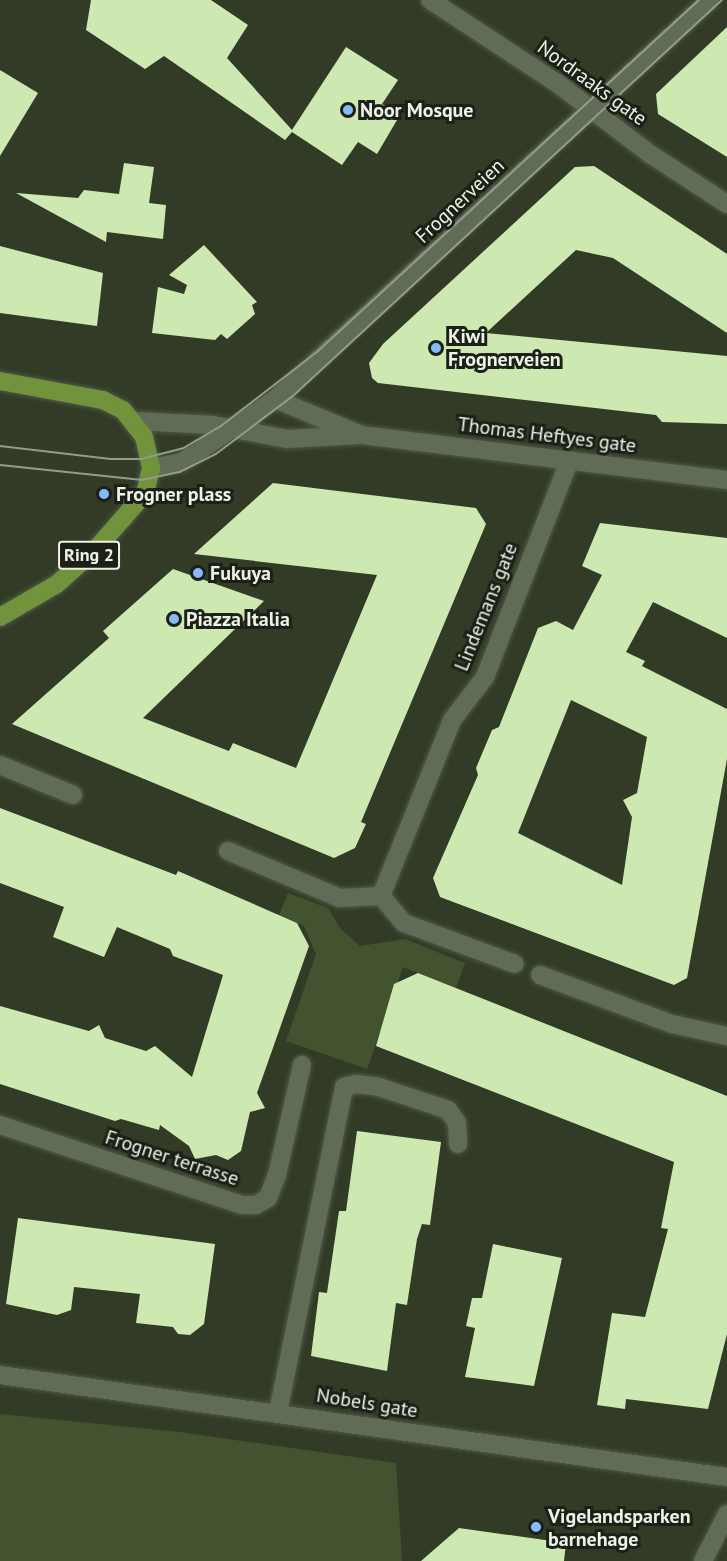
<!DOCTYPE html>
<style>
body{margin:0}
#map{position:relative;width:727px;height:1561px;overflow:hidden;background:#313b26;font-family:"PT Sans",sans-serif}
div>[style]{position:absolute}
.green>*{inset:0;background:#43532f}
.building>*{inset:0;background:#cee8b2}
.roads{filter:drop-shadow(0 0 2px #505846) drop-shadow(0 0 2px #505846)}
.service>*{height:18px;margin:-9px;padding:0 9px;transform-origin:9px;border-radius:9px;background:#616c56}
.minor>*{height:18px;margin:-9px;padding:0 9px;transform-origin:9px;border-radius:9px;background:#616c56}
.tertiary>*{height:18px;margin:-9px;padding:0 9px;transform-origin:9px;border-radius:9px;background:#616c56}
.primary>*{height:18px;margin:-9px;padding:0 9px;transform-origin:9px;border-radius:9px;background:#71933b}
.tram>*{height:1.5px;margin:-0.75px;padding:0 0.75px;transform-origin:0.75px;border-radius:0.75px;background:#939c8b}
.dots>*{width:16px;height:16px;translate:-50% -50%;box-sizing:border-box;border:3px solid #1c2017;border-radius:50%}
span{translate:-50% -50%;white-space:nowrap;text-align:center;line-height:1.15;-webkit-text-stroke:6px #1c2017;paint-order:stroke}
.shield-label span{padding:2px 4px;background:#1c2017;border:2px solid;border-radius:4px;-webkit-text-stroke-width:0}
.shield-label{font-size:18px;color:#ecf3e6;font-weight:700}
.street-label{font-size:20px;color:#ecf3e6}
.poi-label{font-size:20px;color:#ecf3e6;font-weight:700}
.left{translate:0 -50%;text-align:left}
</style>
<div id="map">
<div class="green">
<i style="clip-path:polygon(288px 893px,328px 908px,340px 928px,360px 946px,405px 939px,465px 963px,456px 988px,403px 967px,367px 1069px,286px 1041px,316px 954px,304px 926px,279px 915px)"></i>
<i style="clip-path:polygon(0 1414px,180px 1432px,396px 1463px,402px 1561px,0 1561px)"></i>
</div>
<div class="building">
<i style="clip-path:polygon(91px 0,211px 0,248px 25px,227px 58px,292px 130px,346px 47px,398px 80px,382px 104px,400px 115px,377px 154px,358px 142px,342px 165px,292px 132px,285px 140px,164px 56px,145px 69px,86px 30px)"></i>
<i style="clip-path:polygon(727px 27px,727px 157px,658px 114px,656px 94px)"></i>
<i style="clip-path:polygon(0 70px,38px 93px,0 156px)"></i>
<i style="clip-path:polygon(124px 163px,154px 167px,149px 203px,166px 205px,163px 239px,107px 232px,106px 242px,16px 193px,78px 198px,84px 190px,119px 194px)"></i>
<i style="clip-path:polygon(594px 166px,727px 254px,727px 333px,613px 258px,576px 250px,486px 333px,727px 356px,727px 424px,662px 422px,656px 415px,378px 383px,372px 378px,369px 363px,383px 344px,575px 167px)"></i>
<i style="clip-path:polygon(204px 245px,257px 302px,252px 305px,255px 314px,227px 339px,221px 334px,215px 340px,152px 333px,158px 287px,184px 294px,187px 285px,169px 275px)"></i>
<i style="clip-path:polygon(0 246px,103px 273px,97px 326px,0 313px)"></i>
<i style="clip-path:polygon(273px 483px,476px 508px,486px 524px,361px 822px,366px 824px,355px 848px,334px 858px,12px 724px,109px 638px,103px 631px,173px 569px,264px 601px,143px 718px,229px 751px,233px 743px,296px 768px,377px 575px,194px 554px)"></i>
<i style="clip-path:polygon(evenodd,600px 523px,727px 538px,727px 638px,653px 602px,626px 652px,645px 661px,642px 666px,727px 709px,727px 759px,687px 978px,674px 985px,440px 897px,433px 878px,478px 775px,476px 768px,492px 730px,499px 727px,538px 628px,556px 621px,573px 630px,602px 575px,582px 566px,600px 523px,571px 700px,647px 737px,637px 793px,623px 800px,632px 817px,622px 885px,518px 833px,571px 700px)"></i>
<i style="clip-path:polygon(0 808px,176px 875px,178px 871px,297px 923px,309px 946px,257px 1093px,265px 1108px,250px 1112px,241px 1151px,228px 1160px,216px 1155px,195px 1159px,189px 1146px,160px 1125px,159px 1130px,121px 1119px,115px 1121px,0 1084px,0 1006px,89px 1031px,99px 1025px,105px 1038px,146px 1051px,155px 1046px,192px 1077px,223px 975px,173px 956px,170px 949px,117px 927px,104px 957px,53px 937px,64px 907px,0 883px)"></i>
<i style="clip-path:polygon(418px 973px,727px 1096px,727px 1334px,708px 1409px,626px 1399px,625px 1409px,597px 1405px,612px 1313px,645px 1317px,668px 1229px,661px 1228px,674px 1162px,376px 1046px,394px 984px)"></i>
<i style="clip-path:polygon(357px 1131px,441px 1142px,430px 1225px,422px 1224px,417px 1239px,407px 1305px,396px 1303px,387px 1371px,311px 1356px,319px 1292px,327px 1293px,339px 1211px,346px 1211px)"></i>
<i style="clip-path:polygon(18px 1218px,215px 1244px,204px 1324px,190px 1335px,178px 1334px,173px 1327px,136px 1323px,140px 1294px,74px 1287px,71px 1310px,57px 1315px,6px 1304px)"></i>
<i style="clip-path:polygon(493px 1244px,562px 1258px,534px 1386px,465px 1377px,475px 1328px,466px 1326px,472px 1298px,482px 1298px)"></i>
<i style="clip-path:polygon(459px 1528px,566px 1543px,564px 1561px,421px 1561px)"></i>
</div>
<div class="roads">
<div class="service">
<i style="left:0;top:765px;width:79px;rotate:22.3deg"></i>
<i style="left:228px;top:851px;width:121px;rotate:22.8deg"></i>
<i style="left:340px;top:898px;width:41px;rotate:-2.8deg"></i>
<i style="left:381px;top:896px;width:35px;rotate:50deg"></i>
<i style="left:404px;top:923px;width:118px;rotate:20.3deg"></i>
<i style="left:381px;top:896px;width:190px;rotate:-68deg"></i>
<i style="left:278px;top:1412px;width:332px;rotate:-78.5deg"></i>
<i style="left:344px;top:1087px;width:12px;rotate:-14deg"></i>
<i style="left:356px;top:1084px;width:23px;rotate:7deg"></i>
<i style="left:379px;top:1087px;width:73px;rotate:18.4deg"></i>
<i style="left:448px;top:1110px;width:16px;rotate:55deg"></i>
<i style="left:457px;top:1123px;width:21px;rotate:87deg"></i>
</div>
<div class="minor">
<i style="left:430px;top:0;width:152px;rotate:33.2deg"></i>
<i style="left:557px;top:83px;width:117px;rotate:37.4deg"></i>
<i style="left:650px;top:154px;width:92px;rotate:33deg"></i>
<i style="left:452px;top:720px;width:54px;rotate:-52.5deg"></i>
<i style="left:485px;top:677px;width:231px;rotate:-68.7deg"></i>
<i style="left:540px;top:975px;width:141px;rotate:20.4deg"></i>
<i style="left:672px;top:1024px;width:56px;rotate:12.3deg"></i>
<i style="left:0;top:1125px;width:255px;rotate:18.3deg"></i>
<i style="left:242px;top:1205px;width:14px"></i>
<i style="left:256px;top:1205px;width:14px;rotate:-30deg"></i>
<i style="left:268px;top:1198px;width:25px;rotate:-69deg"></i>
<i style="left:277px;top:1175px;width:113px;rotate:-77.2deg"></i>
<i style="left:0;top:1375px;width:734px;rotate:7.99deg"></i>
<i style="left:703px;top:1561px;width:53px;rotate:-62.9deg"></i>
</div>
<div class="tertiary">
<i style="left:275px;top:399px;width:93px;rotate:22.7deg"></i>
<i style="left:135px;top:421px;width:78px;rotate:2.9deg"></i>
<i style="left:213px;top:425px;width:75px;rotate:10.7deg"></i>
<i style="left:287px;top:439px;width:74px;rotate:-3.1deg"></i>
<i style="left:361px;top:435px;width:369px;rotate:7deg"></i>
<i style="left:151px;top:468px;width:31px;rotate:-11deg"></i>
<i style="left:181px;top:462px;width:16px;rotate:-30deg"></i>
<i style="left:195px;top:454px;width:97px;rotate:-34.5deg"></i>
<i style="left:275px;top:399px;width:590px;rotate:-42.53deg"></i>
</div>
<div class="primary">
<i style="left:0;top:381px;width:105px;rotate:10.5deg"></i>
<i style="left:103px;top:400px;width:22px;rotate:27deg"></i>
<i style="left:123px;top:410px;width:34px;rotate:52deg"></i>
<i style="left:144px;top:437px;width:32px;rotate:77deg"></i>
<i style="left:151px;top:468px;width:26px;rotate:103deg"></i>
<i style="left:145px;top:493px;width:73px;rotate:131.1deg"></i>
<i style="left:97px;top:548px;width:54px;rotate:138deg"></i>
<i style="left:57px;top:584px;width:66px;rotate:149.9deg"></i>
</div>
</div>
<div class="tram">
<i style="left:0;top:446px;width:111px;rotate:6.7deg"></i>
<i style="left:110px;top:459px;width:31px"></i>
<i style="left:141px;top:459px;width:44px;rotate:-14.3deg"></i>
<i style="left:184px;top:448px;width:43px;rotate:-30.7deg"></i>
<i style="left:221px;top:426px;width:121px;rotate:-37.6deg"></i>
<i style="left:317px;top:352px;width:519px;rotate:-42.66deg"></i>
<i style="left:0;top:465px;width:143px;rotate:6deg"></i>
<i style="left:142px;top:480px;width:39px;rotate:-12deg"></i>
<i style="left:180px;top:472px;width:40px;rotate:-26.6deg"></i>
<i style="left:216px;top:454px;width:96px;rotate:-37deg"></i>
<i style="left:293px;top:396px;width:584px;rotate:-42.71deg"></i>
</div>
<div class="dots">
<i style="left:348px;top:110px;background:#86bbfb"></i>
<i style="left:436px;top:348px;background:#86bbfb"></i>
<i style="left:104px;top:494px;background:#86bbfb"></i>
<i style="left:198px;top:573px;background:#86bbfb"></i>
<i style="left:174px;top:619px;background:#86bbfb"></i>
<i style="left:536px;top:1527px;background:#86bbfb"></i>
</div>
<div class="shield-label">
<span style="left:89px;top:555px">Ring 2</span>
</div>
<div class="street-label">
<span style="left:592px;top:83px;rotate:36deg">Nordraaks gate</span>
<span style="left:460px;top:201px;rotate:-43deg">Frognerveien</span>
<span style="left:547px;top:435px;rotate:7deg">Thomas Heftyes gate</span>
<span style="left:486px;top:607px;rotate:-68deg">Lindemans gate</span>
<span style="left:172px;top:1158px;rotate:18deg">Frogner terrasse</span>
<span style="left:367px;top:1403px;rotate:9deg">Nobels gate</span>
</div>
<div class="poi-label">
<span class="left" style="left:360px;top:110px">Noor Mosque</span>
<span class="left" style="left:448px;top:348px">Kiwi<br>Frognerveien</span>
<span class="left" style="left:116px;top:494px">Frogner plass</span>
<span class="left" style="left:210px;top:573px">Fukuya</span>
<span class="left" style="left:186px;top:619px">Piazza Italia</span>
<span class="left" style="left:548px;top:1528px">Vigelandsparken<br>barnehage</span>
</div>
</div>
